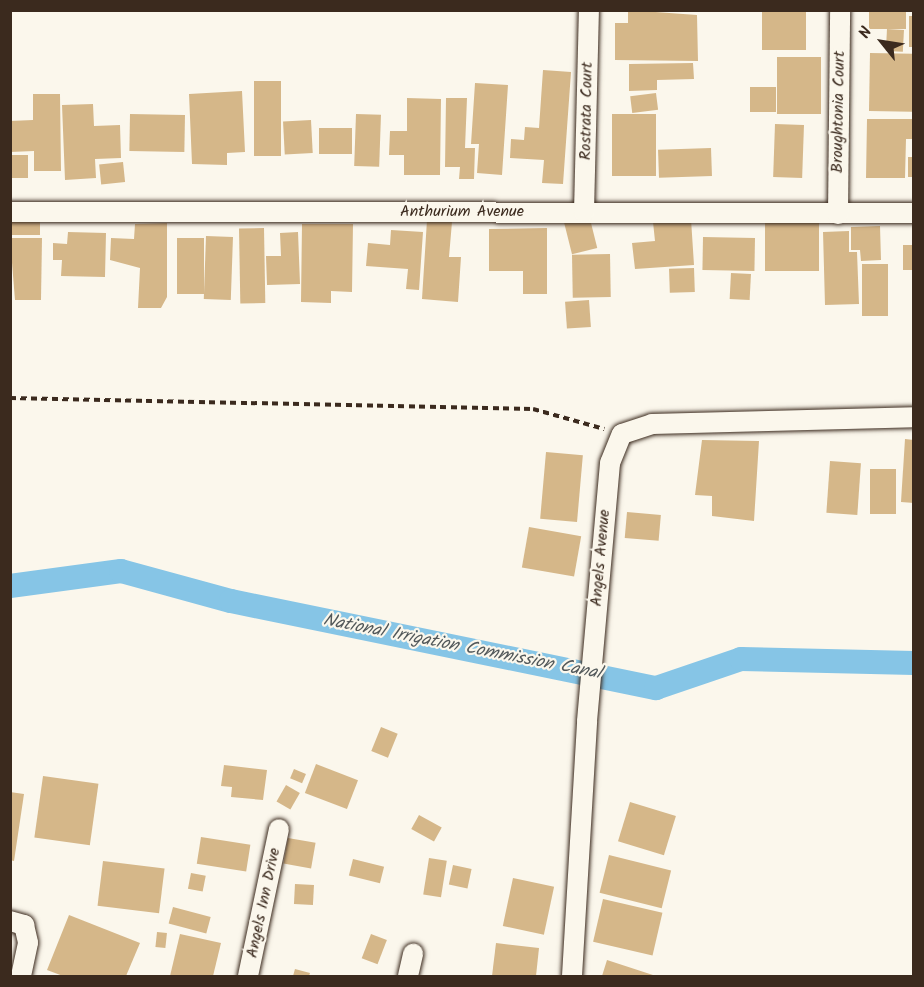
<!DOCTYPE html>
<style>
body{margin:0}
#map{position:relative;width:924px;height:987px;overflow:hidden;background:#fbf7ec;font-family:Kalam,sans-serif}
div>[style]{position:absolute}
.canal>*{height:24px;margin:-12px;padding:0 12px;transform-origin:12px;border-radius:12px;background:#86c5e6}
.building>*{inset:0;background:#d5b789;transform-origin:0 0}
.path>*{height:4px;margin-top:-2px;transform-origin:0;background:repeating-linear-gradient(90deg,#3b2a1e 0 6px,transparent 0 10.5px)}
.roads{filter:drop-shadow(0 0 2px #3b2a1e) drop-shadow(0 0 2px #3b2a1e)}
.minor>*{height:20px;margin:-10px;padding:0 10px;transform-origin:10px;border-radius:10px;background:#fbf7ec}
span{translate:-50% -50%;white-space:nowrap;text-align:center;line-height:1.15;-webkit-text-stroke:4.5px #fbf7ec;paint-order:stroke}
.street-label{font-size:16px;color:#3b2a1e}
.water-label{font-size:18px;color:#52585a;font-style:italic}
.frame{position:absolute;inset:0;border:12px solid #3b2a1e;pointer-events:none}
.north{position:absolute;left:852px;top:12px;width:60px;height:60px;-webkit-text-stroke:4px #fbf7ec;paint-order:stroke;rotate:300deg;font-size:16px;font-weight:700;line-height:24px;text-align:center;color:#3b2a1e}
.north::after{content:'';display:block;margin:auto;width:21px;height:27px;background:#3b2a1e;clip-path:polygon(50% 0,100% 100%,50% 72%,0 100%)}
</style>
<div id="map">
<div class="canal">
<i style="left:10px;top:586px;width:112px;rotate:-7.7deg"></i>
<i style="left:121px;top:571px;width:114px;rotate:15.3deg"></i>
<i style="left:231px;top:601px;width:434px;rotate:11.6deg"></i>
<i style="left:656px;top:688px;width:90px;rotate:-18.8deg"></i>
<i style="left:741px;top:659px;width:173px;rotate:1.3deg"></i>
</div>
<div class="building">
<i style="clip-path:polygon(628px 10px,697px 15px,698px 61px,615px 60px,615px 23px,628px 23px)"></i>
<i style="left:762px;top:10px;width:44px;height:40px"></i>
<i style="left:869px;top:10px;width:37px;height:19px"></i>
<i style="left:909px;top:16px;width:5px;height:31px"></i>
<i style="left:887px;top:29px;width:17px;height:22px;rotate:3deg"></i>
<i style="left:870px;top:53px;width:43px;height:58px;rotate:1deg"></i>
<i style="left:777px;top:57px;width:44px;height:57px"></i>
<i style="clip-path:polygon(693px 63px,694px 79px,657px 80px,657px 90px,629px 91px,629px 64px)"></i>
<i style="clip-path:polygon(543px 70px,571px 72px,563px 184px,542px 183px,544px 160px,510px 158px,511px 139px,524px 140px,525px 127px,539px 128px)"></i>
<i style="left:254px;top:81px;width:27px;height:75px"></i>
<i style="clip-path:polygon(475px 83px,508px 85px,502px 175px,477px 173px,479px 144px,471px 144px)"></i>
<i style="left:750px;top:87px;width:26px;height:25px"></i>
<i style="clip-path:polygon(242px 91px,245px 152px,227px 153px,227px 165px,192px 164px,189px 94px)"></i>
<i style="left:656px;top:93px;width:17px;height:26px;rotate:83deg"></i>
<i style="clip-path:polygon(33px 94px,60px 94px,61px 171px,34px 171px,34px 151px,10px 152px,10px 121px,33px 120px)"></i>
<i style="clip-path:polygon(407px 98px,441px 99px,440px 175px,404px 175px,404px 155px,389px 155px,390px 131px,407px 131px)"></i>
<i style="clip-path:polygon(446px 98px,467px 98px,465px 148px,475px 148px,474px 179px,459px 179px,460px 167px,445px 167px)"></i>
<i style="clip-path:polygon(93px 104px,94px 126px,120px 125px,121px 158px,95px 159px,96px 178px,65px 180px,62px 105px)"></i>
<i style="left:130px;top:114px;width:55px;height:37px;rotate:1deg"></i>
<i style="left:356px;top:114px;width:25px;height:52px;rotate:2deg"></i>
<i style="left:612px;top:114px;width:44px;height:62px"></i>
<i style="clip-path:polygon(867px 119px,914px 119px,914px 139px,906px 139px,905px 178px,866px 178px)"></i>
<i style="left:311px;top:120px;width:33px;height:28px;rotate:87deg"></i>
<i style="left:775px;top:124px;width:29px;height:53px;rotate:2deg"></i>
<i style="left:352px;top:128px;width:26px;height:33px;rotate:90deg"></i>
<i style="left:711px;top:148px;width:28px;height:53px;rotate:88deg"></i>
<i style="left:28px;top:155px;width:23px;height:18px;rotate:90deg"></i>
<i style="left:908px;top:157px;width:6px;height:20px"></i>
<i style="left:123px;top:162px;width:20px;height:24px;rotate:84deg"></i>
<i style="left:589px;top:215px;width:34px;height:26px;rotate:76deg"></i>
<i style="clip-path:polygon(691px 219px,694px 265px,635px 269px,632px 243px,655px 241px,653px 222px)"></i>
<i style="clip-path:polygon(427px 220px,452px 222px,449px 257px,461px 257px,458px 302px,422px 299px)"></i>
<i style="left:10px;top:221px;width:30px;height:14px"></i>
<i style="left:765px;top:221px;width:54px;height:50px"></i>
<i style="clip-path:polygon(167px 223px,167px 297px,161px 308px,138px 308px,140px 268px,110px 260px,111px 238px,134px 239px,135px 224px)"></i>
<i style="clip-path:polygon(302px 224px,353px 224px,352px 292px,331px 291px,331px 303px,301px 302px)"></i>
<i style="clip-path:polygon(880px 226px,881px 260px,861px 261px,860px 250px,851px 250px,851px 227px)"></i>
<i style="left:264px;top:228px;width:75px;height:25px;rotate:89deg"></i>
<i style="clip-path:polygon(547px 228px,547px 294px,523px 294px,523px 271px,489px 271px,489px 229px)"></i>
<i style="clip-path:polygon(391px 230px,423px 232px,419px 290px,406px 289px,408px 269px,366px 266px,368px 243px,390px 245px)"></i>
<i style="clip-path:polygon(849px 231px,849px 252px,857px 252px,859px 304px,825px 305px,823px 232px)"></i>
<i style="clip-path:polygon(68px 232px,106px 233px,105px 277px,61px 276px,62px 260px,53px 260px,53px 243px,67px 244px)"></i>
<i style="clip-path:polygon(298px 232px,300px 284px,267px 285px,266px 256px,281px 256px,280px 233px)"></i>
<i style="left:206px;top:236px;width:27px;height:63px;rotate:2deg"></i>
<i style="left:703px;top:237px;width:52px;height:33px;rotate:1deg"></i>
<i style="clip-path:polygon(10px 238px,42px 238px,41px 300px,15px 300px)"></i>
<i style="left:177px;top:238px;width:27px;height:56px"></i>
<i style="left:903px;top:245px;width:11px;height:25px"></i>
<i style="left:610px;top:254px;width:43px;height:38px;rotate:89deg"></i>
<i style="left:862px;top:264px;width:26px;height:52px"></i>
<i style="left:694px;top:268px;width:24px;height:25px;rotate:88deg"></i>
<i style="left:731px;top:273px;width:20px;height:26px;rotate:3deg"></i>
<i style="left:589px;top:300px;width:27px;height:24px;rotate:86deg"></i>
<i style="clip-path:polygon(905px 439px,914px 440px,914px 503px,901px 502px)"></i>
<i style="clip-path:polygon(702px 440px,759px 441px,754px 521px,712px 516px,712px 496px,695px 495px)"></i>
<i style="left:546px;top:452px;width:37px;height:67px;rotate:5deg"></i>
<i style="left:830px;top:461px;width:31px;height:52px;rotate:4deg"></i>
<i style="left:870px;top:469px;width:26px;height:45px"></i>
<i style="left:627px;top:512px;width:34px;height:26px;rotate:5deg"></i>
<i style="left:529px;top:527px;width:53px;height:41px;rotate:10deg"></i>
<i style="left:381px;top:727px;width:18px;height:26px;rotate:22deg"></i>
<i style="left:316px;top:764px;width:45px;height:31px;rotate:21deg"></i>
<i style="clip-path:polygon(224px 765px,267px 770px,263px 800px,231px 797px,232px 787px,221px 786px)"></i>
<i style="left:294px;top:769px;width:13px;height:10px;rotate:23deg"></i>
<i style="left:43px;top:776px;width:56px;height:62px;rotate:8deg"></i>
<i style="left:286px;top:785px;width:16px;height:19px;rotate:30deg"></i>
<i style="clip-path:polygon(10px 792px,24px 794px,14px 861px,10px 860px)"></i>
<i style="left:630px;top:802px;width:48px;height:41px;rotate:17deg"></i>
<i style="left:419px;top:815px;width:26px;height:16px;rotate:29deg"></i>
<i style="left:201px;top:837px;width:50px;height:27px;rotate:9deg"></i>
<i style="left:288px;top:838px;width:28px;height:26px;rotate:10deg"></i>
<i style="left:609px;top:855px;width:64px;height:39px;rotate:14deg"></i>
<i style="left:429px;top:858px;width:18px;height:37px;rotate:9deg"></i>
<i style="left:353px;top:859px;width:32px;height:17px;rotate:14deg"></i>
<i style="left:103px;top:861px;width:62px;height:45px;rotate:7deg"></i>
<i style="left:453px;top:865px;width:19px;height:20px;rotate:12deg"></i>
<i style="left:191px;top:873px;width:15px;height:16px;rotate:11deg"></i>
<i style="left:513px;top:878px;width:42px;height:49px;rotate:12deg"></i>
<i style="left:295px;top:884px;width:19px;height:20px;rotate:3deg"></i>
<i style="left:603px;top:899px;width:61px;height:44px;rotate:13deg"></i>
<i style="left:173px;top:907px;width:39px;height:17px;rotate:15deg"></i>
<i style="clip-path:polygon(69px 915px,140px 943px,126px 976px,63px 976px,47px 970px)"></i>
<i style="left:157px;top:932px;width:10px;height:15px;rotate:6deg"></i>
<i style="clip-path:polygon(180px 934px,221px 943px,213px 976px,170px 976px)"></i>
<i style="left:371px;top:934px;width:17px;height:26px;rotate:21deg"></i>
<i style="clip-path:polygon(496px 943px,539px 948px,536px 976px,492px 976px)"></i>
<i style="clip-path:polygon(607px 960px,656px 976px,602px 976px)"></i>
<i style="clip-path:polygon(295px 969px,310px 973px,309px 976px,293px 976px)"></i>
</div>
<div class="path">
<i style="left:10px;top:398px;width:523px;rotate:1.2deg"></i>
<i style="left:533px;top:409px;width:74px;rotate:15.7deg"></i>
</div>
<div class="roads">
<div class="minor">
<i style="left:10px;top:212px;width:904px;rotate:0.06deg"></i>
<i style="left:584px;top:212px;width:202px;rotate:-88.6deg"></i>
<i style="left:838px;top:214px;width:204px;rotate:-89.4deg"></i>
<i style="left:10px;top:921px;width:15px;rotate:16deg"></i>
<i style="left:24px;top:925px;width:18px;rotate:77deg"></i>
<i style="left:28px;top:943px;width:34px;rotate:102deg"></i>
<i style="left:248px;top:976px;width:150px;rotate:-78.1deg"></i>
<i style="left:408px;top:976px;width:23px;rotate:-77deg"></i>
<i style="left:572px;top:976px;width:255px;rotate:-86.6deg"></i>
<i style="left:587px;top:721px;width:259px;rotate:-84.9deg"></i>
<i style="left:610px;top:463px;width:31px;rotate:-68deg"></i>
<i style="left:622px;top:434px;width:32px;rotate:-18deg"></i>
<i style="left:652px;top:424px;width:262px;rotate:-1.5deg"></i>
</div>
</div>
<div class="street-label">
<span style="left:587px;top:111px;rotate:-89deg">Rostrata Court</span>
<span style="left:839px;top:112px;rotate:-89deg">Broughtonia Court</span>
<span style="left:462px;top:212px">Anthurium Avenue</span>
<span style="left:601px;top:558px;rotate:-85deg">Angels Avenue</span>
<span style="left:264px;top:903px;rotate:-78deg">Angels Inn Drive</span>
</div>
<div class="water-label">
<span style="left:462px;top:648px;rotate:11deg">National Irrigation Commission Canal</span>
</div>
<div class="frame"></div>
<div class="north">N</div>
</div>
